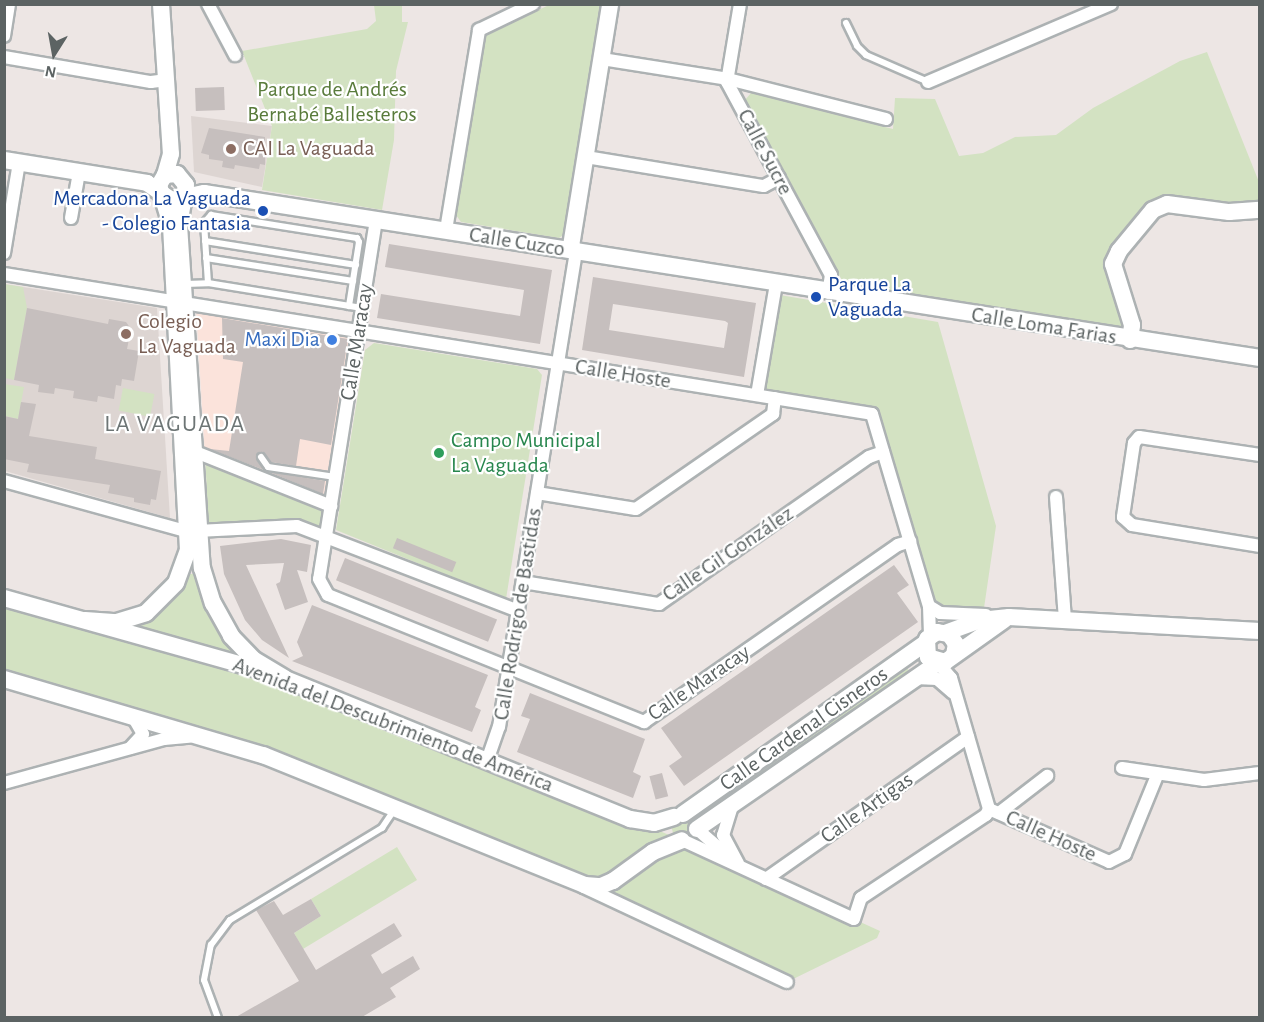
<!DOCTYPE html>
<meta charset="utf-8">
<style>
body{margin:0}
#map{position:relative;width:1264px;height:1022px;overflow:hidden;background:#ede6e4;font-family:"Alegreya Sans",sans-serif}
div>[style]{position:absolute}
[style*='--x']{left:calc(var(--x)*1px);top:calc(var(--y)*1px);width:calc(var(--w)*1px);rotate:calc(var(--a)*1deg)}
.commercial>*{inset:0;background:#fbe3db}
.education>*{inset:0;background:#ddd5d2}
.green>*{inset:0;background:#d3e2c2;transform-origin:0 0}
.building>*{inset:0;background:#c6bfbe;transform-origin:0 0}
.roads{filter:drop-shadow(2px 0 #adb2b3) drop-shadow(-2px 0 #adb2b3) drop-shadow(0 2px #adb2b3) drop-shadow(0 -2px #adb2b3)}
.lane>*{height:6px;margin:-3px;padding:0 3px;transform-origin:3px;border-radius:3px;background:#fff}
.street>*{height:12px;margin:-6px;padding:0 6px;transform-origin:6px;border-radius:6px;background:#fff}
.secondary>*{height:16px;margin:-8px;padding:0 8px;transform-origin:8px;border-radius:8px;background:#fff}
.dots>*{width:16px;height:16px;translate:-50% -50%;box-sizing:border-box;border:3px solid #fff;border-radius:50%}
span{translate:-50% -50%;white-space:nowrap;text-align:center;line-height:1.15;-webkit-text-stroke:4.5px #fff;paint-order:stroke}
.park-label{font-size:22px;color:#597b3b}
.education-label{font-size:22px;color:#785e54}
.left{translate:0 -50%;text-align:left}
.street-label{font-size:22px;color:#5c6363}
.transit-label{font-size:22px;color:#164399}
.right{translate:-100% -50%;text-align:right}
.shop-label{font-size:22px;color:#366cbe}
.leisure-label{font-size:22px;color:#27864d}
.neighbourhood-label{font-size:24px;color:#6d7575;letter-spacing:1.5px}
.frame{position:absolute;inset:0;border:6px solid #5c6363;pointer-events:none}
.north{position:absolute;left:24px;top:24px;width:60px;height:60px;-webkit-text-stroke:4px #fff;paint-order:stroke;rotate:191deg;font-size:16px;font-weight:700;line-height:24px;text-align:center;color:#5c6363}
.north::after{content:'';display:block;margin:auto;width:21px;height:27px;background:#5c6363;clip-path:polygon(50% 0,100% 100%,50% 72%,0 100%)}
</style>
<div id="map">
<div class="commercial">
<i style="clip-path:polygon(196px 305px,352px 330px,324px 503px,205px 456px)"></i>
</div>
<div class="education">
<i style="clip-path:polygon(191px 116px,272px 126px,262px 187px,194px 172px)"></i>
<i style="clip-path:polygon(4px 284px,157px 308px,170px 518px,5px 471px)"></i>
</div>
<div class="green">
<i style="clip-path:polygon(374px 5px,402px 5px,402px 22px,408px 22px,396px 71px,394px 140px,382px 210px,262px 190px,272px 126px,242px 51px,367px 29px,376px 21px)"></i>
<i style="clip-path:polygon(549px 5px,604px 5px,568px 232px,559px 238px,461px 222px,456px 215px,486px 35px)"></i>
<i style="clip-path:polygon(1207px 52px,1259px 182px,1259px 206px,1173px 200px,1115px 248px,1126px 322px,1124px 330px,844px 284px,745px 100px,751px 93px,893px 129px,895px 98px,935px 99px,959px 156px,983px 153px,1015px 137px,1056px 135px,1093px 108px,1180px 61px)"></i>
<i style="clip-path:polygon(4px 284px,23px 287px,27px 308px,14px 380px,5px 378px)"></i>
<i style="clip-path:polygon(774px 294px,938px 322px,996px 526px,984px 608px,936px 605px,878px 408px,758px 388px)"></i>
<i style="clip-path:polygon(374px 343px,537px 369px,542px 375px,506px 599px,336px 530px,365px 350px)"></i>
<i style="clip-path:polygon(4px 384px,24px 387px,18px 419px,5px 416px)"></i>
<i style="left:123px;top:388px;width:32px;height:23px;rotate:11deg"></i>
<i style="clip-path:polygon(205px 456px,324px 503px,319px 534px,297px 526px,209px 530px)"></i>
<i style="clip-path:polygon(186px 574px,196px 574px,206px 585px,261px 665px,674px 837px,671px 825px,689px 815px,696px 822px,691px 838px,746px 870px,880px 931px,877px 938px,787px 982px,610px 900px,263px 755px,5px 679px,4px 598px,126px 620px)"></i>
<i style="clip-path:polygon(904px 663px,911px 674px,717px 809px,712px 804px,710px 799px)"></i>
<i style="clip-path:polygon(397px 847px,417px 880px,303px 949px,294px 933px,321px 916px,311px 899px)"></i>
</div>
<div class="building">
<i style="left:224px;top:87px;width:23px;height:29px;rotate:88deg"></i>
<i style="clip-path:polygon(209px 128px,265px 137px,265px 165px,260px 164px,259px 169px,235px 165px,234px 169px,222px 167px,223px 161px,209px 159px,209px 155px,201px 153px)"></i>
<i style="clip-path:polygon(389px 244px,552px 270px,540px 344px,377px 318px,381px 294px,520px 316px,524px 290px,385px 267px)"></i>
<i style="clip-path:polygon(evenodd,593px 277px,756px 303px,744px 377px,582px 350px,593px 277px,613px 304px,725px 321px,728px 323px,724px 348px,609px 330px,613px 304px)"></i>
<i style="clip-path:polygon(27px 308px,108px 324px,109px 319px,126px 322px,131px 329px,127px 349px,139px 351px,134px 381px,122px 379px,121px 386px,116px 385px,114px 399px,98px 396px,97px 402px,73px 398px,74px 391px,55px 388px,54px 394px,38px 392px,39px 385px,14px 380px)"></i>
<i style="clip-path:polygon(222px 318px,348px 339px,331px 445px,300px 439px,296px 466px,271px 462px,264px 453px,259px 452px,256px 458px,264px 470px,210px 449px,229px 451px,243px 362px,223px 359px)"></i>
<i style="clip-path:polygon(21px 402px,36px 404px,29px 436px,97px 447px,95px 459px,161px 471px,156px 500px,151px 499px,150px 505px,134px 502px,134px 498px,108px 493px,110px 485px,27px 472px,29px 464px,4px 459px,4px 416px,18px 419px)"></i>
<i style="clip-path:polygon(269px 472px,325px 481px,323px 494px)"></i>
<i style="left:397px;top:538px;width:64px;height:11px;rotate:22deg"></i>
<i style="clip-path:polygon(281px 539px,311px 545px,307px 572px,297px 570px,308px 602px,285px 610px,276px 584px,280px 582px,284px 563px,246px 565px,289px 658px,262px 640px,245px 620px,224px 574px,220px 546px)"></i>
<i style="left:345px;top:558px;width:164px;height:24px;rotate:22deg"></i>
<i style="clip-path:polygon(894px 565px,909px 585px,897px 593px,918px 622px,684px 786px,669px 766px,682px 757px,661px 728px)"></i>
<i style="clip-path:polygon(312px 605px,488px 675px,475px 707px,481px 710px,472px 732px,292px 661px,303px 656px,297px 642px)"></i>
<i style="clip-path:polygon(530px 693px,645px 739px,633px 772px,641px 776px,633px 798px,517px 752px,530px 719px,521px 716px)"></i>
<i style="left:662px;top:773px;width:24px;height:13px;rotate:75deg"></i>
<i style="clip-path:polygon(311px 899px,321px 916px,294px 933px,316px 970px,394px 923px,402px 936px,371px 955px,382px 974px,413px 956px,420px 969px,390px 988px,396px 997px,362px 1017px,236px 1017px,299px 981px,256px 910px,274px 901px,283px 915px)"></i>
</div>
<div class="roads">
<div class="lane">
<i style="--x:846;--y:23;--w:25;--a:64"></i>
<i style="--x:857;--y:46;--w:13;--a:45"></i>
<i style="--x:866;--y:55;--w:68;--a:23.5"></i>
<i style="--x:205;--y:241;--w:153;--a:9"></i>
<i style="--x:206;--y:258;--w:149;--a:8.9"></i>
<i style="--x:208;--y:283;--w:60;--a:-93.8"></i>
<i style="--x:204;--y:223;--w:11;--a:-49"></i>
<i style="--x:211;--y:215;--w:148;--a:9"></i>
<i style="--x:357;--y:238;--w:4;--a:63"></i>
<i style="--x:359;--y:242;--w:65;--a:98.9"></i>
<i style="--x:185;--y:284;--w:23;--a:-2"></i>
<i style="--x:208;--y:283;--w:156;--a:9.2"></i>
<i style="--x:261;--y:457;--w:12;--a:55"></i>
<i style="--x:268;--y:467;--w:68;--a:8.5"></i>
<i style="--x:218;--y:1018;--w:40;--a:-110.2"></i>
<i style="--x:204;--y:980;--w:36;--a:-79"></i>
<i style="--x:211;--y:945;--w:31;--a:-53"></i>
<i style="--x:230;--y:920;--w:178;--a:-31.2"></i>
<i style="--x:382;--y:828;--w:23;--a:-56"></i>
</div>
<div class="street">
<i style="--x:208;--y:4;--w:58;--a:62.1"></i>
<i style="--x:740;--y:4;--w:79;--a:99.5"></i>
<i style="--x:727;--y:82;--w:219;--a:61.7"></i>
<i style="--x:831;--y:275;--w:18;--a:99"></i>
<i style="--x:4;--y:36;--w:32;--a:-81"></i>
<i style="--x:4;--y:57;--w:149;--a:9.7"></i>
<i style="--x:151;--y:82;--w:16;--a:-7"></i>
<i style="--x:602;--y:59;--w:128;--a:9"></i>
<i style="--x:728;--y:79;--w:163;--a:14.2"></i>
<i style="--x:928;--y:82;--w:199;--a:-23.1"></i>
<i style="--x:586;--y:157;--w:180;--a:9.3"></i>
<i style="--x:764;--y:186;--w:17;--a:-28"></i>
<i style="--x:71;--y:218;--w:47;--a:-80.1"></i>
<i style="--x:376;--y:220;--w:363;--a:99"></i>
<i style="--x:319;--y:579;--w:18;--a:61"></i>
<i style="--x:328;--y:595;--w:341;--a:21.9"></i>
<i style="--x:644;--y:722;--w:310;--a:-34.9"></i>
<i style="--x:898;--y:545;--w:13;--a:-18"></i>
<i style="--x:446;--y:230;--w:203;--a:-80.6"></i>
<i style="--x:479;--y:30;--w:60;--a:-25.7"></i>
<i style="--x:4;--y:253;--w:92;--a:-80.6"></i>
<i style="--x:4;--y:274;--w:879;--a:9.16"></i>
<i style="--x:872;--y:414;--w:200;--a:73.5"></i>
<i style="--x:929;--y:606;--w:30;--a:88"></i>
<i style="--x:757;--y:395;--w:113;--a:-80.3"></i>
<i style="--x:193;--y:451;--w:149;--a:21.7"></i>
<i style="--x:1260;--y:455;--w:122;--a:-171.5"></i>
<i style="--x:1139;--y:437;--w:8;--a:130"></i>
<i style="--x:1134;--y:443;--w:75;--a:98.5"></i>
<i style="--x:1123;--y:517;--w:12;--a:42"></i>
<i style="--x:1132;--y:525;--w:130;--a:9.3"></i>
<i style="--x:4;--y:481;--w:192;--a:15.4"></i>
<i style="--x:537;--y:493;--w:100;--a:9.2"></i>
<i style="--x:636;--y:509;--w:167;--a:-34.7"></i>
<i style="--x:773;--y:414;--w:16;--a:-83"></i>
<i style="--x:1056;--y:497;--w:123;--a:85.8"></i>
<i style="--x:197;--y:531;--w:100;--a:-2.9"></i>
<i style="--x:297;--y:526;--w:237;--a:21"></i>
<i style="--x:523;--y:582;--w:138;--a:9.2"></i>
<i style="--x:659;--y:604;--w:256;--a:-35"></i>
<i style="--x:869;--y:457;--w:15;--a:-20"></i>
<i style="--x:929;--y:606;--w:13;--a:32"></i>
<i style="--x:940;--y:613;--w:46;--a:2.5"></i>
<i style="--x:938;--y:663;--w:20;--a:49"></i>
<i style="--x:951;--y:678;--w:136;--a:73.8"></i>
<i style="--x:916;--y:678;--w:21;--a:3"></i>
<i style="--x:937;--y:679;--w:21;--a:41"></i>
<i style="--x:130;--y:748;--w:19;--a:-47"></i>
<i style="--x:143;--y:734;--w:20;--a:-120"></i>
<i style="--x:487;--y:761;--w:36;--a:-71"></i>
<i style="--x:499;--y:727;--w:481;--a:-80.8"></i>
<i style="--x:1122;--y:768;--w:83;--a:8.3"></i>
<i style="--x:1204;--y:780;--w:56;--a:-7.1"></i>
<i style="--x:4;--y:783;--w:166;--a:-15.4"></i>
<i style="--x:164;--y:739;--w:25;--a:-5"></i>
<i style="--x:732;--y:806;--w:30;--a:107"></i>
<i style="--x:723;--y:835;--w:32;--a:62"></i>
<i style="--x:989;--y:809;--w:131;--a:23.8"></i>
<i style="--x:1109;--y:862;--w:18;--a:-27"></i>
<i style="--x:1125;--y:854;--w:87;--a:-67.8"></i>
<i style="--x:999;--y:813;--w:61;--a:-37.6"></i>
<i style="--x:697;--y:829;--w:41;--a:41.1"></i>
<i style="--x:682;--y:840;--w:189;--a:24.7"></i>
<i style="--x:854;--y:919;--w:22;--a:-72"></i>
<i style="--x:861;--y:898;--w:150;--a:-33.6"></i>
<i style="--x:986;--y:815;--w:7;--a:-63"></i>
<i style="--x:766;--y:879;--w:247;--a:-35.1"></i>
<i style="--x:584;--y:887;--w:224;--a:25.1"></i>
</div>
<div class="secondary">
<i style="--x:161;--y:4;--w:150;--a:86.2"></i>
<i style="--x:171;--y:154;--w:22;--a:106"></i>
<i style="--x:4;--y:160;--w:145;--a:9.1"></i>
<i style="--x:147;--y:183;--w:29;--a:35"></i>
<i style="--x:171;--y:200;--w:34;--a:-12"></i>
<i style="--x:204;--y:193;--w:1069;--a:8.88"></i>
<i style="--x:576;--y:252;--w:8;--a:-130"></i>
<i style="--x:571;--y:246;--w:245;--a:-80.8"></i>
<i style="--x:1130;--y:340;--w:15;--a:-82"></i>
<i style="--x:1132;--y:325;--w:64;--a:-107.3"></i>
<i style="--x:1113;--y:264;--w:14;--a:-65"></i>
<i style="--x:1119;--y:251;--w:53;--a:-50.3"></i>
<i style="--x:1153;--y:210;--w:15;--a:-23"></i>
<i style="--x:1167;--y:204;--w:63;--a:7.4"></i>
<i style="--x:1229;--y:212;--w:31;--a:-4"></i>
<i style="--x:4;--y:598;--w:274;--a:15.7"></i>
<i style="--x:268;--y:672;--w:391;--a:22.1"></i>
<i style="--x:630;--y:819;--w:24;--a:9"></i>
<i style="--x:654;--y:823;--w:21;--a:-17"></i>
<i style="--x:85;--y:620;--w:32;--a:4"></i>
<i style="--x:117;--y:622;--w:30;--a:-17"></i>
<i style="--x:146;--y:613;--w:42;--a:-45"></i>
<i style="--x:176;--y:583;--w:35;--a:-70"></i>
<i style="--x:188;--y:550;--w:325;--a:-93"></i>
<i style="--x:171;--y:225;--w:42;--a:-106.7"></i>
<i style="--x:159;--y:185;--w:12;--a:-59"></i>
<i style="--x:165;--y:175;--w:12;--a:-5"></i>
<i style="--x:177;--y:174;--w:14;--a:51"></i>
<i style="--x:186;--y:185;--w:41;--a:99.9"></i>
<i style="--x:179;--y:225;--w:344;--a:86.2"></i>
<i style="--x:202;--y:568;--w:37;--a:73"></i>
<i style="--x:213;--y:603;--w:38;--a:61"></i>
<i style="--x:231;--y:636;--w:32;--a:46"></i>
<i style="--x:253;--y:659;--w:37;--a:31"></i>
<i style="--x:945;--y:633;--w:37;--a:-20"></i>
<i style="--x:980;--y:620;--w:29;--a:-6"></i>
<i style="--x:1009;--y:617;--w:251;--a:3.2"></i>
<i style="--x:954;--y:655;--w:11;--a:-80"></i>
<i style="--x:956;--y:644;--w:12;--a:-125"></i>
<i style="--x:949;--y:634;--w:12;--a:-171"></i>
<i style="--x:937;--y:632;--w:12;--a:145"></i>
<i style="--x:927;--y:639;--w:18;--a:87"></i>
<i style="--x:928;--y:657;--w:18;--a:16"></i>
<i style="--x:945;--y:662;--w:72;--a:-35.4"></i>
<i style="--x:4;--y:679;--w:270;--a:16.4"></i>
<i style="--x:263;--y:755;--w:347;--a:22"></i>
<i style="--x:585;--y:885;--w:16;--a:4"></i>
<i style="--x:601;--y:886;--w:13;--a:-23"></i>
<i style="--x:613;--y:881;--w:49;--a:-35.9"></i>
<i style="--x:653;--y:852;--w:31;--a:-22"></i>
<i style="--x:683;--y:814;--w:296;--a:-35.2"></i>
<i style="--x:697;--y:829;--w:293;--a:-34.6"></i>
</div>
</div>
<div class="dots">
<i style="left:231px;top:149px;background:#8d6e63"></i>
<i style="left:263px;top:211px;background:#1a4fb4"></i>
<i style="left:816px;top:297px;background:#1a4fb4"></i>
<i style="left:126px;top:334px;background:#8d6e63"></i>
<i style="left:332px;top:340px;background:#3f7fe0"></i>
<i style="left:439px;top:453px;background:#2e9e5b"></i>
</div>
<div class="park-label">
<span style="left:332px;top:102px">Parque de Andrés<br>Bernabé Ballesteros</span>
</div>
<div class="education-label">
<span class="left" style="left:243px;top:149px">CAI La Vaguada</span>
<span class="left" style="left:138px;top:334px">Colegio<br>La Vaguada</span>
</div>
<div class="street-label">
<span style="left:765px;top:152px;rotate:62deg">Calle Sucre</span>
<span style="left:517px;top:242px;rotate:9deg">Calle Cuzco</span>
<span style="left:1044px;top:326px;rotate:9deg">Calle Loma Farias</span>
<span style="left:357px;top:342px;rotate:-81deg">Calle Maracay</span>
<span style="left:623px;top:374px;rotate:9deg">Calle Hoste</span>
<span style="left:728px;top:554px;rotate:-34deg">Calle Gil González</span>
<span style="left:518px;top:614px;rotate:-81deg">Calle Rodrigo de Bastidas</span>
<span style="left:699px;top:683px;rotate:-34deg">Calle Maracay</span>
<span style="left:393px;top:725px;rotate:21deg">Avenida del Descubrimiento de América</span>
<span style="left:804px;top:729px;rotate:-35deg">Calle Cardenal Cisneros</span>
<span style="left:867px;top:808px;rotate:-35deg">Calle Artigas</span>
<span style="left:1051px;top:836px;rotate:24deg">Calle Hoste</span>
</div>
<div class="transit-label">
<span class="right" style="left:251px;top:211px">Mercadona La Vaguada<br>- Colegio Fantasia</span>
<span class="left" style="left:828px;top:297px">Parque La<br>Vaguada</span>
</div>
<div class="shop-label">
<span class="right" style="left:320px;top:340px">Maxi Dia</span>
</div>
<div class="leisure-label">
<span class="left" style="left:451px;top:453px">Campo Municipal<br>La Vaguada</span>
</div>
<div class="neighbourhood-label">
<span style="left:175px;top:425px">LA VAGUADA</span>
</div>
<div class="frame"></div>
<div class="north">N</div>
</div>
